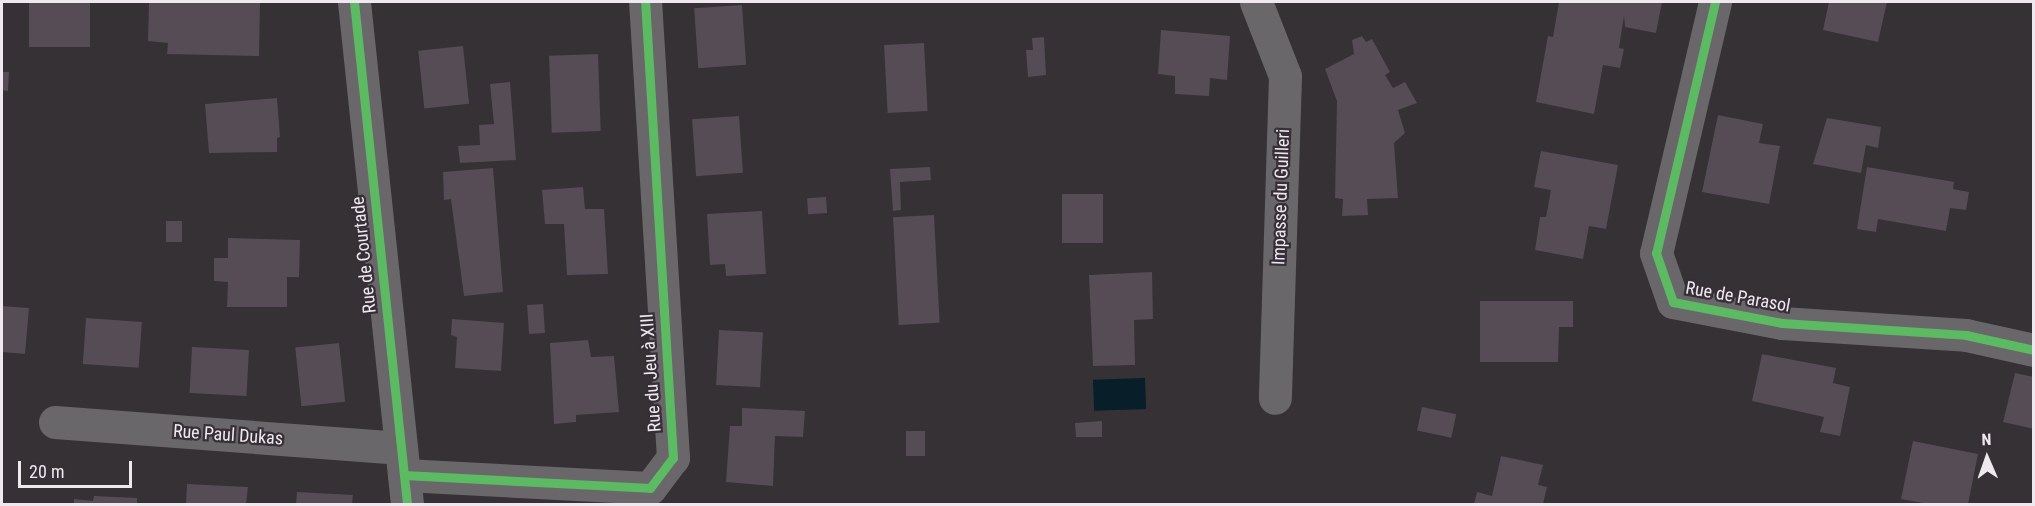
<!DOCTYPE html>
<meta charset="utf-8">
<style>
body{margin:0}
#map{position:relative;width:2035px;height:506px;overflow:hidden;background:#353135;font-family:"Roboto Condensed",sans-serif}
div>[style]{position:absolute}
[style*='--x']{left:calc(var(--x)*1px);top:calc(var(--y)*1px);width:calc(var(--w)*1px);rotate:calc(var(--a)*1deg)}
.water>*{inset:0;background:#081e28;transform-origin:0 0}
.building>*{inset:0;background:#554c55;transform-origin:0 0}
.minor>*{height:33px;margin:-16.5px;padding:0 16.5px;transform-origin:16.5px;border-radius:16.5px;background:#6a676a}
.cycleway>*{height:9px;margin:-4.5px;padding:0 4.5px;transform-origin:4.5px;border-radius:4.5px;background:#5cba63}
span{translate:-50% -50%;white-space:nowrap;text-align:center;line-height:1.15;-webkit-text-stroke:4.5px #372f37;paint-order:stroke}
.street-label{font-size:18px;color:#efe9ef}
.frame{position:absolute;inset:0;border:3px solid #efe9ef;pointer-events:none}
.north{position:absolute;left:1957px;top:428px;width:60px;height:60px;-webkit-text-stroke:4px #372f37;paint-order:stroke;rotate:358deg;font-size:16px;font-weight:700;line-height:24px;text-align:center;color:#efe9ef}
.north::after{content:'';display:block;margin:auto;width:21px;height:27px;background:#efe9ef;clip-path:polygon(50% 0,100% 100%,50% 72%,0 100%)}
.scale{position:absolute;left:18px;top:461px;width:114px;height:27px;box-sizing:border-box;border:3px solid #efe9ef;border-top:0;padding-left:8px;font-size:18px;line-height:21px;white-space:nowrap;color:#efe9ef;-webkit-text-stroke:4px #372f37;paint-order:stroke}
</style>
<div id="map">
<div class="water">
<i style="left:1145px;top:378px;width:31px;height:52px;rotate:88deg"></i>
</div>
<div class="building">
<i style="left:29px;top:2px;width:61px;height:45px"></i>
<i style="clip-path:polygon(149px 2px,260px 2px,259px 56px,167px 54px,168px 43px,148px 41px)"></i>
<i style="clip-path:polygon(1559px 2px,1662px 2px,1656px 33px,1625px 27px,1624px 16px,1619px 48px,1624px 49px,1620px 68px,1603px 65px,1594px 114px,1536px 102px,1548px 36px,1553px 37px)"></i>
<i style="clip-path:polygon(1829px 2px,1887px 2px,1878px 42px,1823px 30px)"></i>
<i style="left:742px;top:5px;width:60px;height:48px;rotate:86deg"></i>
<i style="clip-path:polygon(1161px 30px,1230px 36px,1227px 80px,1210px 78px,1209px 96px,1175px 94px,1175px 76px,1158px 74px)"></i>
<i style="clip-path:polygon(1362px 36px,1366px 42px,1372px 39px,1390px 72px,1385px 75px,1393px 88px,1405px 82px,1417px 103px,1398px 110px,1405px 133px,1394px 143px,1398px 198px,1367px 199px,1368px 215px,1342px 216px,1343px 199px,1335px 198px,1337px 101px,1325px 69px,1354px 54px,1352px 40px)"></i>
<i style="clip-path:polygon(1044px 37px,1046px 75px,1028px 77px,1026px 50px,1033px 50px,1032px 38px)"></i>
<i style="left:924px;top:43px;width:68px;height:40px;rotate:87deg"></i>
<i style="left:463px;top:46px;width:58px;height:45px;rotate:84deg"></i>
<i style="left:598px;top:54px;width:77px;height:49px;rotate:88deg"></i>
<i style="clip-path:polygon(2px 72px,9px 72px,8px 91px,2px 90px)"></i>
<i style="clip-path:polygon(510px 82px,516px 160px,460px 163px,458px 146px,480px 145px,479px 125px,494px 124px,490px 84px)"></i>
<i style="clip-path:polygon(277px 98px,280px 137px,277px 138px,277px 152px,209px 153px,205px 104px)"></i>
<i style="clip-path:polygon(1718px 115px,1763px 124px,1759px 143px,1780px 146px,1769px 204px,1702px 192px)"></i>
<i style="left:739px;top:116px;width:57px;height:47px;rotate:86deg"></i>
<i style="clip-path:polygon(1827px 118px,1881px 127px,1878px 148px,1866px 145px,1861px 173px,1813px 164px)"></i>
<i style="clip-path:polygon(1541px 151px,1618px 165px,1606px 229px,1589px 226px,1583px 259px,1535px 250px,1540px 217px,1546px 217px,1551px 190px,1534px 187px)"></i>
<i style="clip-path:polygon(930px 167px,931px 180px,900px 182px,901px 210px,893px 211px,890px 169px)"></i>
<i style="clip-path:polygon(1867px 167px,1954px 182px,1953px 189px,1969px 192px,1966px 210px,1950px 208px,1946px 231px,1878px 219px,1876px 232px,1857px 229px)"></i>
<i style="clip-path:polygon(493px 168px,503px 292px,464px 296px,451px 199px,444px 200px,443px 172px)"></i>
<i style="clip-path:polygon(583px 187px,585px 209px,604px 209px,608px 274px,567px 275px,564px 224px,545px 224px,542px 190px)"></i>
<i style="left:1062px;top:194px;width:41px;height:49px"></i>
<i style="left:826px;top:197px;width:16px;height:19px;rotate:86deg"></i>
<i style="clip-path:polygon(762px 211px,766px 274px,726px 276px,725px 264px,710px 265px,707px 214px)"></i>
<i style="left:934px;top:215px;width:108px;height:41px;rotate:87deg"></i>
<i style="left:166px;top:221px;width:16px;height:21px"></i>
<i style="clip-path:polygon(228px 238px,300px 240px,299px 277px,287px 277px,287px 307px,227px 307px,228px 282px,214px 281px,214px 258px,228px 258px)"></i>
<i style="clip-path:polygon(1152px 272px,1153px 319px,1134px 320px,1135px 365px,1093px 366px,1089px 275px)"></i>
<i style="clip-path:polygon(1480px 301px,1573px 301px,1573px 327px,1559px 327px,1558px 362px,1480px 362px)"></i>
<i style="left:543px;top:304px;width:29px;height:16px;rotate:86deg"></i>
<i style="clip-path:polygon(2px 306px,29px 308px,25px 354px,2px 352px)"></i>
<i style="left:86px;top:318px;width:56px;height:46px;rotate:4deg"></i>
<i style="clip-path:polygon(452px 319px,504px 323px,501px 371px,455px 368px,457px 337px,451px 335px)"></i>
<i style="left:719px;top:330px;width:44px;height:55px;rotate:3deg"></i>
<i style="clip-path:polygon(588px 340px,591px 357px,614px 356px,619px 412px,576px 415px,576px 422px,554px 424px,550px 343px)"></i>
<i style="left:339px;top:343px;width:59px;height:44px;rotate:84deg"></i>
<i style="left:192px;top:347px;width:57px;height:46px;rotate:3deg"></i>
<i style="clip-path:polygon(1762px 354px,1836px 368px,1833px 383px,1850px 387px,1840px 436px,1820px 432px,1824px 417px,1752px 401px)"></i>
<i style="clip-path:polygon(2015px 373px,2034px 377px,2034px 429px,2003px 422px)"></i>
<i style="left:1422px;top:407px;width:35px;height:24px;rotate:12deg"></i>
<i style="clip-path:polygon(742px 408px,805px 411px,803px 437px,775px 436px,773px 486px,726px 482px,730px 426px,742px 426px)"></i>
<i style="clip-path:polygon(1102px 421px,1102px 437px,1076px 437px,1075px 423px)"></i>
<i style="left:906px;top:431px;width:19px;height:25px"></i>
<i style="clip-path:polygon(1913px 441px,1978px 454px,1968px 504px,1928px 504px,1901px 499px)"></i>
<i style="clip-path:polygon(1501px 456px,1543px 465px,1538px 485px,1547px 487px,1543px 504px,1474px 504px,1477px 492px,1492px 496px)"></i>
<i style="clip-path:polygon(187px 484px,248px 487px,246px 504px,186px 504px)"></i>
<i style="clip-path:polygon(297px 492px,353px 495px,352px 504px,296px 504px)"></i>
<i style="clip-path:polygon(94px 496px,137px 498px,137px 504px,74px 504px,74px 499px,93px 501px)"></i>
</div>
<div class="minor">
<i style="--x:354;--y:2;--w:505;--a:83.97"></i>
<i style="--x:1256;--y:2;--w:79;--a:68.6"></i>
<i style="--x:1285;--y:76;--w:322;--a:91.8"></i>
<i style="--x:1715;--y:2;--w:258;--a:103.2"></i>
<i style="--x:1656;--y:253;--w:52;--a:70.9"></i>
<i style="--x:1673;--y:302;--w:111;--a:10.9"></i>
<i style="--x:1782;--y:323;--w:184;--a:3.7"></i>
<i style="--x:1966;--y:335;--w:70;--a:12.4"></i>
<i style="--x:55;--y:422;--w:347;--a:4.3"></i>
<i style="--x:404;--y:475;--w:246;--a:3"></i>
<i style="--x:650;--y:488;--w:38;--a:-53"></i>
<i style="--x:673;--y:458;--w:457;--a:-93.5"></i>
</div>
<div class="cycleway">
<i style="--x:354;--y:2;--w:505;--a:83.97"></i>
<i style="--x:1715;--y:2;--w:258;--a:103.2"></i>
<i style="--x:1656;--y:253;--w:52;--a:70.9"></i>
<i style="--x:1673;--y:302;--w:111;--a:10.9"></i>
<i style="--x:1782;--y:323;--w:184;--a:3.7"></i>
<i style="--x:1966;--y:335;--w:70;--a:12.4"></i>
<i style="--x:404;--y:475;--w:246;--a:3"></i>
<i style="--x:650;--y:488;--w:38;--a:-53"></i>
<i style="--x:673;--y:458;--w:457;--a:-93.5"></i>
</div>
<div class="street-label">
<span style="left:1281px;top:197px;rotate:-88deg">Impasse du Guilleri</span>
<span style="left:364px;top:255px;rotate:-96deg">Rue de Courtade</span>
<span style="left:1738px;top:297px;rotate:10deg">Rue de Parasol</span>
<span style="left:651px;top:373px;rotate:-94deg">Rue du Jeu à XIII</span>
<span style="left:228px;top:435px;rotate:4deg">Rue Paul Dukas</span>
</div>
<div class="frame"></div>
<div class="north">N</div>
<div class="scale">20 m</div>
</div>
